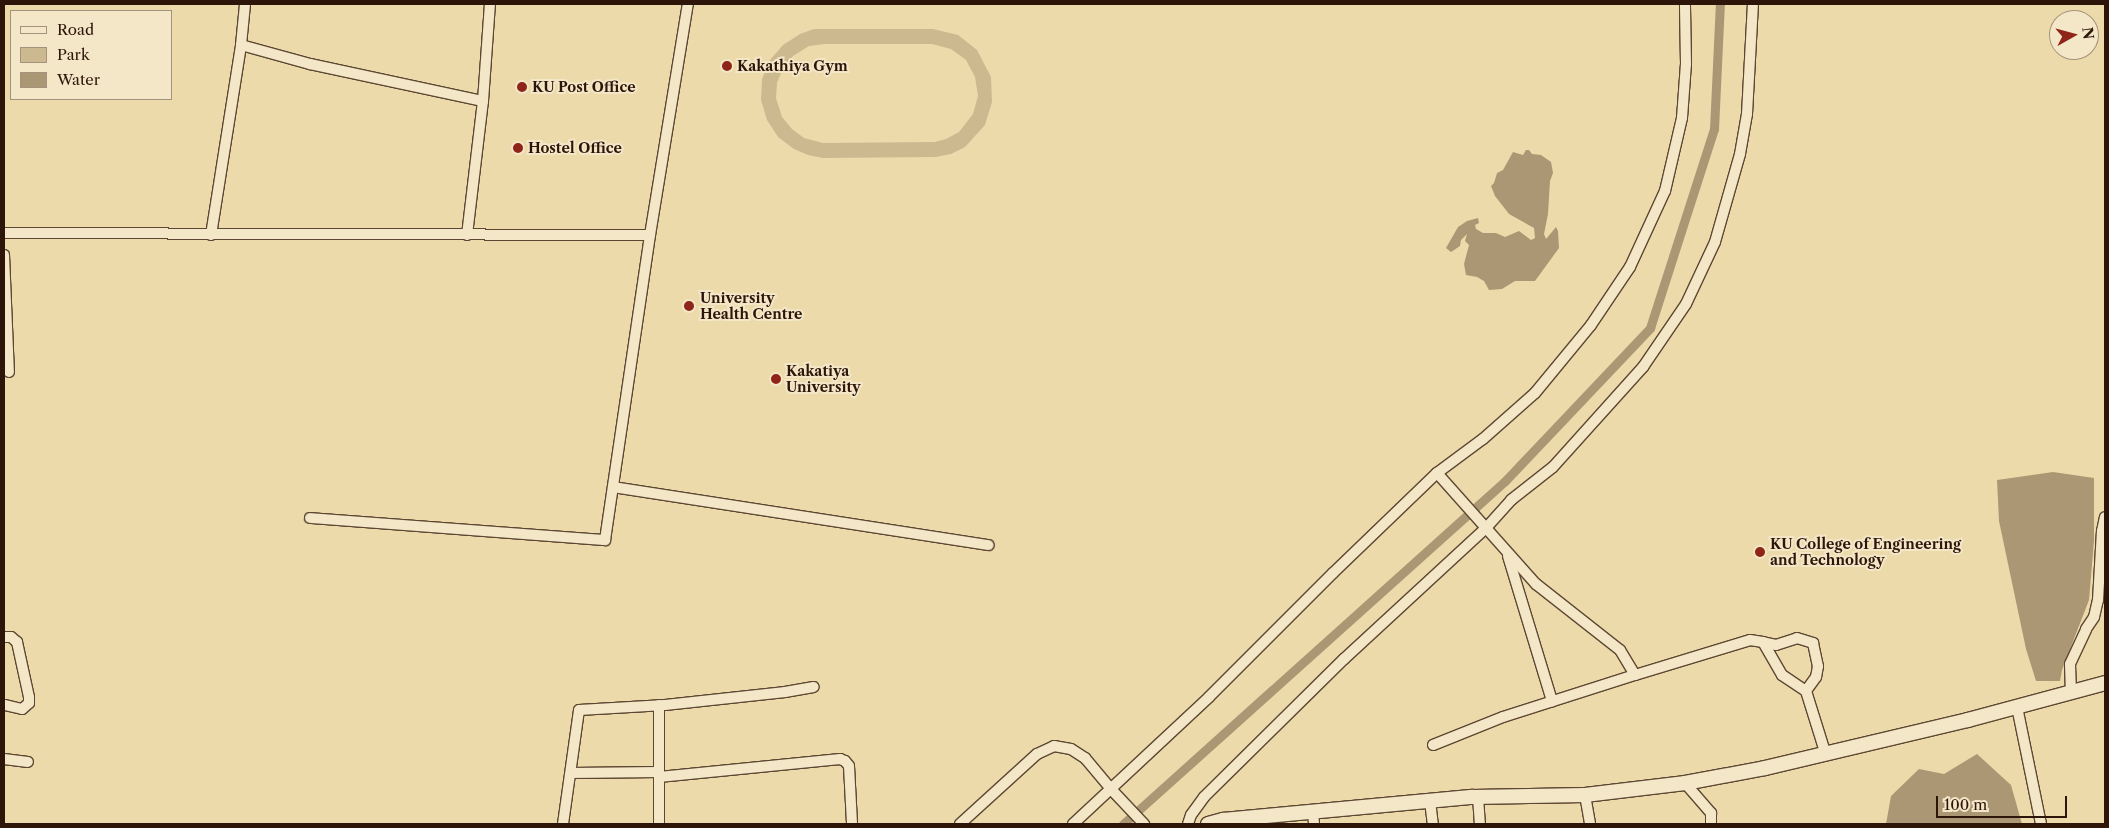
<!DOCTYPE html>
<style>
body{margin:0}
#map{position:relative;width:2109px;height:828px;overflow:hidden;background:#eddaab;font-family:"Libre Caslon Text",serif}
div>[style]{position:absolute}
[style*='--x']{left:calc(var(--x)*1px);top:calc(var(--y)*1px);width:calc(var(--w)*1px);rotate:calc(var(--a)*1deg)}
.green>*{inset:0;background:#ccb98f}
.water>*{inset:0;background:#ac9774}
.canal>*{height:9px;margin:-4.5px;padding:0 4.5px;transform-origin:4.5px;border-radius:4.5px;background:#ac9774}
.roads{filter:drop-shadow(1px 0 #5d4732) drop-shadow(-1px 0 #5d4732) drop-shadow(0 1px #5d4732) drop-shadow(0 -1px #5d4732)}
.street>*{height:10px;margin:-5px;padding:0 5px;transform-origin:5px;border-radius:5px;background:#f3e7c8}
.secondary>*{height:14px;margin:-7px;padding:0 7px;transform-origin:7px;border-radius:7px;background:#f3e7c8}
.dots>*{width:14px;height:14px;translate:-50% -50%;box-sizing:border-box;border:2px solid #f3e7c8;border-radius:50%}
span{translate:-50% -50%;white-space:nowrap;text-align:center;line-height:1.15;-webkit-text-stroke:4px #f3e7c8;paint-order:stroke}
.poi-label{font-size:14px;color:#2d1609;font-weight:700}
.left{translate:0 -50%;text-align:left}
.frame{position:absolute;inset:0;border:5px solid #2d1609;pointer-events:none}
.legend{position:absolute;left:10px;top:10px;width:162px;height:90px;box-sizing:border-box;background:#f3e7c8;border:1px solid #a4937c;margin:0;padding:6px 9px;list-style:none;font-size:15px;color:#2d1609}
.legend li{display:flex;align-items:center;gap:10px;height:25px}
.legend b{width:25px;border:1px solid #a4937c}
.north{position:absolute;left:2049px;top:10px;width:50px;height:50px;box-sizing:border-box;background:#f3e7c8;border:1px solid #a4937c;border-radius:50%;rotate:83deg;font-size:14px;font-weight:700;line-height:20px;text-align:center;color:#2d1609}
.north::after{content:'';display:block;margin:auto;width:18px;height:22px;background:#8f2418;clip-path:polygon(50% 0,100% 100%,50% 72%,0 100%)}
.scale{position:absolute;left:1936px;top:796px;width:131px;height:22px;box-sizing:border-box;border:2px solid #2d1609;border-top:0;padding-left:6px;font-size:15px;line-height:18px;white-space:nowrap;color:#2d1609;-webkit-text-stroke:4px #f3e7c8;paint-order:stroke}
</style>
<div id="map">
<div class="green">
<i style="clip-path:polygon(evenodd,814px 29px,933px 29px,958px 35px,977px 50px,991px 77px,992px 102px,985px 125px,965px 147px,951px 154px,936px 157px,823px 158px,808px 155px,794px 149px,778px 137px,767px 120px,761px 100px,762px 79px,770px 60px,783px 45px,800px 34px,814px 29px,825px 44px,932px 44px,951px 49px,966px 60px,975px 77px,978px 96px,973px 114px,959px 132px,946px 139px,935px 142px,823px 143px,804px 138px,792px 129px,782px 117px,776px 98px,777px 83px,783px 68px,793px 56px,809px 46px,825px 44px)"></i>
</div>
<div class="water">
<i style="clip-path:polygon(1526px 150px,1529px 150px,1532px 154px,1541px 155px,1551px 162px,1553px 173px,1550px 181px,1548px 214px,1544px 234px,1546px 239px,1556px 227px,1558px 231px,1559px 248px,1535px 281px,1515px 281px,1502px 289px,1489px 290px,1484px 281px,1477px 277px,1466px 275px,1464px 264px,1469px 245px,1465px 241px,1467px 234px,1461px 240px,1460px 246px,1451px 252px,1446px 248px,1458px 227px,1467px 221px,1478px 218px,1479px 223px,1475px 225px,1476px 229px,1483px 233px,1496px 233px,1505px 237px,1519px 231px,1531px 240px,1535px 238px,1534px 228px,1509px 214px,1495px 196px,1491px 186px,1494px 183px,1497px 173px,1503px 170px,1513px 152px,1523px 155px)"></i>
<i style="clip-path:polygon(2053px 472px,2094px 478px,2094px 541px,2089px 600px,2062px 670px,2060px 681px,2036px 681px,2026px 649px,1999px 521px,1997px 480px)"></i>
<i style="clip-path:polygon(1977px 754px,2011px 785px,2022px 824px,1886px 824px,1891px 796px,1919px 769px,1944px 774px)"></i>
</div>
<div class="canal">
<i style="--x:1123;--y:824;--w:513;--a:-41.92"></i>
<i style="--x:1505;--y:481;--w:211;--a:-46.5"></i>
<i style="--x:1650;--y:328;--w:209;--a:-72.2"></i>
<i style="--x:1714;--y:129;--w:125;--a:-87.3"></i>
</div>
<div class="roads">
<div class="street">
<i style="--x:241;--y:45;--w:72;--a:15.4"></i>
<i style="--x:310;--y:64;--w:177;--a:12.1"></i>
<i style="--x:4;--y:233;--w:646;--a:0.18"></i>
<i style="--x:211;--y:235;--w:192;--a:-81"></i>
<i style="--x:241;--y:45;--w:41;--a:-84.4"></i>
<i style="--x:467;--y:235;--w:135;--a:-83.2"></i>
<i style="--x:483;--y:101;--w:97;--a:-85.9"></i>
<i style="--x:4;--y:255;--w:117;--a:87.6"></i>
<i style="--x:1437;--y:473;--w:149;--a:48.3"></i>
<i style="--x:1536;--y:584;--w:107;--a:38.2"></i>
<i style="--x:1620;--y:650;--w:29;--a:59"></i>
<i style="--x:1635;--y:675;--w:120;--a:-16.9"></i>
<i style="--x:1750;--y:640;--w:13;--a:9"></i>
<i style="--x:1763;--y:642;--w:38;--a:60"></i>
<i style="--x:1782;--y:675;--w:29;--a:34"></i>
<i style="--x:1806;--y:691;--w:64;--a:72.7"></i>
<i style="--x:613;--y:487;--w:380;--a:8.8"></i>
<i style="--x:310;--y:518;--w:296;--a:4.3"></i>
<i style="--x:605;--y:540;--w:308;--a:-81.6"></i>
<i style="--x:650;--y:235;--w:234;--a:-80.7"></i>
<i style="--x:1508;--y:556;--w:152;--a:73.1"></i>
<i style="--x:4;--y:637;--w:7;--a:0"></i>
<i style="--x:11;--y:637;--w:8;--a:40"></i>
<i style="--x:17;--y:642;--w:56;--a:77.7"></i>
<i style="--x:29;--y:697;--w:6;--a:90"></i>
<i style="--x:29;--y:703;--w:9;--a:139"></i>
<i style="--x:22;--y:709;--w:18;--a:-167"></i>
<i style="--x:1763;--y:642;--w:13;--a:13"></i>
<i style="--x:1776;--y:645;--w:22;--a:-18"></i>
<i style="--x:1797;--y:638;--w:17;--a:17"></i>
<i style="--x:1813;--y:643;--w:24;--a:78"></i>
<i style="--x:1818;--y:666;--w:11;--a:100"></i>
<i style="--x:1816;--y:677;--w:17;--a:126"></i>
<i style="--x:2071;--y:693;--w:29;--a:-92"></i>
<i style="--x:2070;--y:664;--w:38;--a:-65"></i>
<i style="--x:2086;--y:629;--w:14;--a:-56"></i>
<i style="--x:2094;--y:617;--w:17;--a:-77"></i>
<i style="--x:2098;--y:600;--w:69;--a:-86.7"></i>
<i style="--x:2102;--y:531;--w:14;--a:-78"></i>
<i style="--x:2017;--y:707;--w:119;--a:78.4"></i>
<i style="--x:1433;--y:745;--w:75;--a:-21.8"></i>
<i style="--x:1503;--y:717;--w:139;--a:-17.7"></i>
<i style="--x:4;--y:759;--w:24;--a:7"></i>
<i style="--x:571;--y:773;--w:88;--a:-0.7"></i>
<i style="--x:659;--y:777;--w:182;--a:-5.7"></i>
<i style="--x:840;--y:759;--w:5;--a:22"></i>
<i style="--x:845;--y:761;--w:6;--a:51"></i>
<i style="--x:849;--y:766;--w:58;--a:87"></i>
<i style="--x:1685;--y:783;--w:40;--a:49"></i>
<i style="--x:1711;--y:813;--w:11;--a:90"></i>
<i style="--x:1585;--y:795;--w:29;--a:80"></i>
<i style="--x:1478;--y:797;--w:27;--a:86"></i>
<i style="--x:1430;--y:801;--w:23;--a:83"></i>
<i style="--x:1313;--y:812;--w:12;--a:85"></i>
<i style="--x:563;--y:824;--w:115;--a:-82"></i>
<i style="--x:579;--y:710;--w:86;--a:-3.3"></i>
<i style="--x:665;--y:705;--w:121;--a:-6.2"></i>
<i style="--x:785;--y:692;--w:29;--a:-10"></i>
<i style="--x:659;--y:824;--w:119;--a:-90"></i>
<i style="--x:960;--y:824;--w:104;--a:-42.3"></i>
<i style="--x:1037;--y:754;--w:19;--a:-25"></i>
<i style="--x:1054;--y:746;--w:17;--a:10"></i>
<i style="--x:1071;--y:749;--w:17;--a:33"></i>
<i style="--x:1085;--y:758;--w:39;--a:50"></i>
<i style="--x:1110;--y:788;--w:50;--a:46.6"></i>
<i style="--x:1073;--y:824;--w:186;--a:-43"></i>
<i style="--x:1209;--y:697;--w:175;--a:-45"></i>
<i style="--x:1333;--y:573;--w:144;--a:-43.9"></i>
<i style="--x:1437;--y:473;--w:57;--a:-36.5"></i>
<i style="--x:1483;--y:439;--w:69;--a:-41.5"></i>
<i style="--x:1535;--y:393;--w:88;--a:-50.5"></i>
<i style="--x:1591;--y:325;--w:70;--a:-56.1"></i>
<i style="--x:1630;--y:267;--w:84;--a:-65.3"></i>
<i style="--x:1665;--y:191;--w:75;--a:-76.9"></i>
<i style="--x:1682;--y:118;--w:54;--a:-85.8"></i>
<i style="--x:1686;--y:64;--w:60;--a:-91"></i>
<i style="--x:1188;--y:824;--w:9;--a:-72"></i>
<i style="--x:1191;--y:815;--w:22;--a:-54"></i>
<i style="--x:1204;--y:797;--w:197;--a:-44.6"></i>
<i style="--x:1344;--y:659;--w:193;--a:-42.7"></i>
<i style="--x:1486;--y:528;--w:38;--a:-48"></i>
<i style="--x:1511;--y:500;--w:53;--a:-38.2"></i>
<i style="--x:1553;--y:467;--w:135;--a:-48"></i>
<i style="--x:1643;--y:367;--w:76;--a:-55.7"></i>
<i style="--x:1686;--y:304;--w:68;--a:-64.9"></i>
<i style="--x:1715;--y:242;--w:91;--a:-74.1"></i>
<i style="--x:1740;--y:154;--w:41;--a:-80.1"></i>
<i style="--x:1747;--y:114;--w:110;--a:-86.9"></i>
</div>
<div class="secondary">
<i style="--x:1208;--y:824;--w:16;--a:-15"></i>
<i style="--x:1223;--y:820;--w:251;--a:-5.3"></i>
<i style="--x:1473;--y:797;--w:112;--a:-1"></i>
<i style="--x:1585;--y:795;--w:101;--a:-6.8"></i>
<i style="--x:1685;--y:783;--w:81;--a:-10.6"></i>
<i style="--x:1765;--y:768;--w:209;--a:-13.3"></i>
<i style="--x:1968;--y:720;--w:142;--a:-15.1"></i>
</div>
</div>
<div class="dots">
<i style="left:727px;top:66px;background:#8f2418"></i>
<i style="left:522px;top:87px;background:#8f2418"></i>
<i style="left:518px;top:148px;background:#8f2418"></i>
<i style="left:689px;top:306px;background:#8f2418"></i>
<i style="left:776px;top:379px;background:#8f2418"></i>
<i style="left:1760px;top:552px;background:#8f2418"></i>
</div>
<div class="poi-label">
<span class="left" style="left:737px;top:66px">Kakathiya Gym</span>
<span class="left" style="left:532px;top:87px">KU Post Office</span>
<span class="left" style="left:528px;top:148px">Hostel Office</span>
<span class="left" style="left:700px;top:306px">University<br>Health Centre</span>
<span class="left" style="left:786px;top:379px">Kakatiya<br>University</span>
<span class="left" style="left:1770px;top:552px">KU College of Engineering<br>and Technology</span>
</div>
<div class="frame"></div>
<ul class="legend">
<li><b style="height:6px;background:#f3e7c8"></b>Road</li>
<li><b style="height:14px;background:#ccb98f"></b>Park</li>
<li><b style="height:14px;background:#ac9774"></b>Water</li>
</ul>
<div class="north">N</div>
<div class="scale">100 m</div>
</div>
